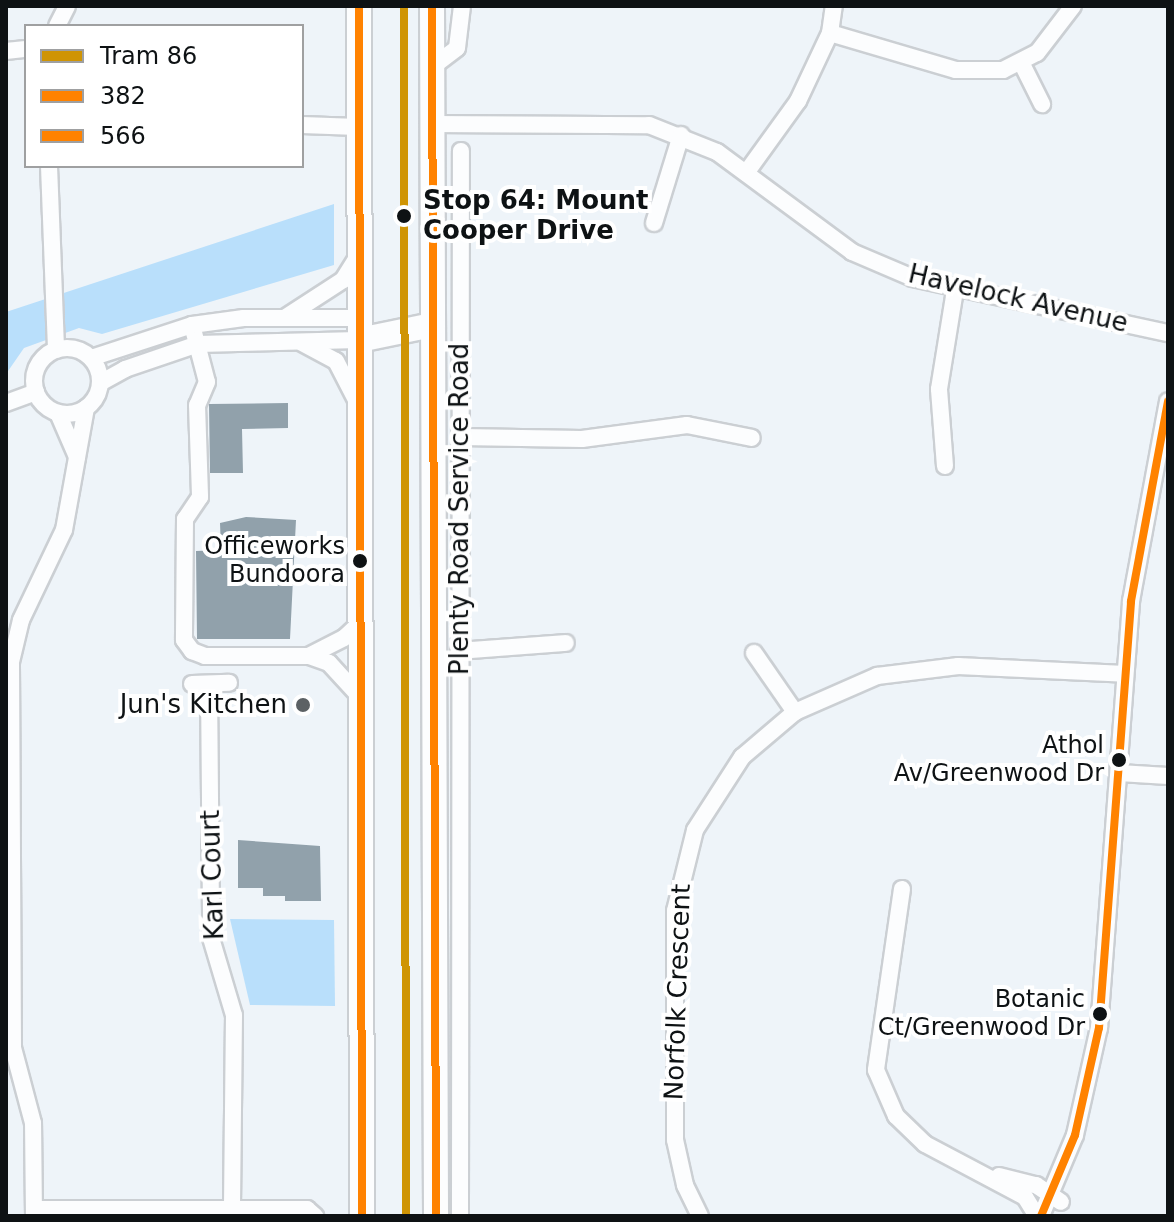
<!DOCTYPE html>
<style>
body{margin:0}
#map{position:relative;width:1174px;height:1222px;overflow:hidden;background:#eef4f9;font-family:"DejaVu Sans",sans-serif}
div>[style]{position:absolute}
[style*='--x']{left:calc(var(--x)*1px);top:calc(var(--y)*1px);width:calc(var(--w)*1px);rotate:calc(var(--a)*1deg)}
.green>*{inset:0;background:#b9dffb}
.building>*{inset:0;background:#91a1ab}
.roads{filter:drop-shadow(2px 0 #cbcfd3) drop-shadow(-2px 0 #cbcfd3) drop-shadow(0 2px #cbcfd3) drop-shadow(0 -2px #cbcfd3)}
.minor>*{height:16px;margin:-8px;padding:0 8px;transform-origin:8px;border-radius:8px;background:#fcfdfe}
.minor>.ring{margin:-8px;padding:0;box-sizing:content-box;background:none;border:16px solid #fcfdfe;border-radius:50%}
.highway>*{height:24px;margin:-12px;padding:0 12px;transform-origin:12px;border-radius:12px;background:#fcfdfe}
.bus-1>*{height:8px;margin:-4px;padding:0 4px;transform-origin:4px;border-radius:4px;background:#ff8200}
.bus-2>*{height:8px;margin:-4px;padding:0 4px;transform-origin:4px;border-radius:4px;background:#ff8200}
.tram-1>*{height:8px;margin:-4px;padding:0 4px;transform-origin:4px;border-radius:4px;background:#cf9404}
.dots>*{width:22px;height:22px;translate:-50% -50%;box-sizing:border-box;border:4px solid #fff;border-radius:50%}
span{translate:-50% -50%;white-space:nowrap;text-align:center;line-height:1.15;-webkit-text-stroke:8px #fff;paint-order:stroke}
.bus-label{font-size:24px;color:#0e1214}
.right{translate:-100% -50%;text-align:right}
.stop-label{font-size:26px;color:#0e1214;font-weight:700}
.left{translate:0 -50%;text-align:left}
.street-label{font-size:26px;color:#0e1214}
.poi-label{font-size:26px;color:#0e1214}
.frame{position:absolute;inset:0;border:8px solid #0e1214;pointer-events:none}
.legend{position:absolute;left:24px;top:24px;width:280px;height:144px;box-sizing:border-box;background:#fff;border:2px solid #9fa0a1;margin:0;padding:10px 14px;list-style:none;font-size:24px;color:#0e1214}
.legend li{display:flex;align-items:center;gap:16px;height:40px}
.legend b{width:40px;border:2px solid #9fa0a1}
</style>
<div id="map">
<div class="green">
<i style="clip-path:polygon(334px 204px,334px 265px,102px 334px,79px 328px,24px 348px,6px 374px,6px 312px)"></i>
<i style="clip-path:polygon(230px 919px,334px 920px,335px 1006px,250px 1005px)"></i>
</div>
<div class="building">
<i style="clip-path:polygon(288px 403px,288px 428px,242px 429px,243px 473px,210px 473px,209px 404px)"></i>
<i style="clip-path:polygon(246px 517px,296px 520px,290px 639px,197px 639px,196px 551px,221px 550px,220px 523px)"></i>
<i style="clip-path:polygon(238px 840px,320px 846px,321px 901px,285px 901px,285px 896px,263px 896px,263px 888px,238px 888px)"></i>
</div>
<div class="roads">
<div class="minor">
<i style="--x:57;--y:26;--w:22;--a:-63"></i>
<i style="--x:830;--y:33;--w:131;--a:16.4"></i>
<i style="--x:956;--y:70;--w:47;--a:0"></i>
<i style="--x:1003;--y:70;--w:38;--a:-27"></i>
<i style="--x:1037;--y:53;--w:59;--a:-52.5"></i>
<i style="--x:6;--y:51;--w:20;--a:-6"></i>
<i style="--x:1022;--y:64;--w:45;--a:63.4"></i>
<i style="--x:432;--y:67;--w:31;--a:-37"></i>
<i style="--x:457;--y:48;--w:42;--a:-83.2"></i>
<i style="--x:431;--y:124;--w:218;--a:0.3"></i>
<i style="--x:649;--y:125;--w:73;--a:21.7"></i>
<i style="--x:717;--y:152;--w:168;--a:36.5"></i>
<i style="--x:852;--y:252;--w:66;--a:23.1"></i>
<i style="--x:913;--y:278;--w:261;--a:12.2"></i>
<i style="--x:302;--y:125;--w:56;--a:2"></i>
<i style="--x:49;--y:166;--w:184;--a:87.8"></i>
<i style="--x:746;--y:173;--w:89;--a:-54.2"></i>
<i style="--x:798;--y:101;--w:75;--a:-64.8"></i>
<i style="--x:830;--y:33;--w:27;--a:-82"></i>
<i style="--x:654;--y:223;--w:92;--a:-72.9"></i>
<i style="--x:286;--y:317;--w:68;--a:-33"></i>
<i style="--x:343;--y:280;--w:28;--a:-58"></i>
<i style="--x:192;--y:325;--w:59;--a:75.3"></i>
<i style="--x:207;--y:382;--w:25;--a:113"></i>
<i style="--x:197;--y:405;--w:92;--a:88.1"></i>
<i style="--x:200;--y:497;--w:27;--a:124"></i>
<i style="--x:185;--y:519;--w:121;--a:90.5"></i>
<i style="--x:184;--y:640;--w:14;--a:54"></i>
<i style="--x:192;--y:651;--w:14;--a:21"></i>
<i style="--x:205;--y:656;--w:104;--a:0"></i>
<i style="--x:302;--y:343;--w:38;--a:28"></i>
<i style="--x:336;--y:361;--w:42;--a:62.8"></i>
<i class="ring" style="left:34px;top:348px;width:50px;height:50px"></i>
<i style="--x:91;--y:358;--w:106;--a:-18.1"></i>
<i style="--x:192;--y:325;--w:52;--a:-7.7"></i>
<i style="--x:244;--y:318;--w:115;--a:0"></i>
<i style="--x:100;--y:383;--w:29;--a:-29"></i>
<i style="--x:125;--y:369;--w:77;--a:-18.9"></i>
<i style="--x:198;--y:344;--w:161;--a:-1.4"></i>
<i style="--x:6;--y:403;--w:32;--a:-20"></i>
<i style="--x:58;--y:413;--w:48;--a:66.6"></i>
<i style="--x:461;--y:437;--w:121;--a:0.9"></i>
<i style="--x:582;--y:439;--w:106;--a:-7.6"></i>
<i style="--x:687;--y:425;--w:66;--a:11.3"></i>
<i style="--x:945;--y:466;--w:77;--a:-94.5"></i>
<i style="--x:939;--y:389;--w:100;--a:-80.8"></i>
<i style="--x:360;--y:623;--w:22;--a:137"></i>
<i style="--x:344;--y:638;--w:39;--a:153"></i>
<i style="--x:309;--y:656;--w:21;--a:19"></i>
<i style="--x:329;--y:663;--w:46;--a:47.6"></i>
<i style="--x:459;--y:651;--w:107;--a:-4.3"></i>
<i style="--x:754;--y:653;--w:72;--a:55.2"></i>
<i style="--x:192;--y:684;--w:37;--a:-2"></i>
<i style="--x:209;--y:684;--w:254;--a:89.5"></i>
<i style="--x:211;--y:938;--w:80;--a:73.4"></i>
<i style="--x:234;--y:1015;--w:193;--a:90.6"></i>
<i style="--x:1119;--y:773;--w:49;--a:3.5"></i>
<i style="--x:902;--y:889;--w:183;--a:98.2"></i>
<i style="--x:876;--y:1070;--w:50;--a:66.5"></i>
<i style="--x:896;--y:1116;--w:40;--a:44"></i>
<i style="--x:925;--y:1144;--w:113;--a:27.9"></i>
<i style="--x:1025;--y:1197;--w:22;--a:58"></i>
<i style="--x:999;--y:1176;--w:38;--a:14"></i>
<i style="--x:1036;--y:1185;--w:30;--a:34"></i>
<i style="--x:35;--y:1209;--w:272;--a:0"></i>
<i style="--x:307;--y:1209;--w:11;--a:41"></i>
<i style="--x:34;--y:1216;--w:93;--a:-90.6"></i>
<i style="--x:33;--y:1123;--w:78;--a:-104.9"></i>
<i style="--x:13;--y:1048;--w:386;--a:-90.3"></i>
<i style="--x:11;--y:662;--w:43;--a:-76.6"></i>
<i style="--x:21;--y:620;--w:100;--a:-64.5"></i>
<i style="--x:64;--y:530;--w:124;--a:-79.8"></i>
<i style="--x:460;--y:1216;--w:1065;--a:-89.95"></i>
<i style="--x:700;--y:1216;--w:34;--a:-116"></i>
<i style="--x:685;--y:1185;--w:46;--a:-102.5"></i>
<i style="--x:675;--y:1140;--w:229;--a:-90"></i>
<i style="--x:675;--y:911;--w:83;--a:-76.1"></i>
<i style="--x:695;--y:830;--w:87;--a:-57.2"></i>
<i style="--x:742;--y:757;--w:70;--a:-40.3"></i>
<i style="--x:795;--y:712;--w:90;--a:-23.7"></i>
<i style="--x:877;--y:676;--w:82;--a:-7"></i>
<i style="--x:958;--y:666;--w:167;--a:2.7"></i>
<i style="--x:1041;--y:1216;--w:88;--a:-67.2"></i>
<i style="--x:1075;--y:1135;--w:110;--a:-77.4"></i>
<i style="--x:1099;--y:1028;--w:428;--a:-85.7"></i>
<i style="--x:1131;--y:601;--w:203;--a:-79.5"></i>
</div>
<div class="highway">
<i style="--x:359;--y:6;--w:1210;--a:89.86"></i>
<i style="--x:432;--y:6;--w:1210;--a:89.81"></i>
<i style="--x:359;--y:340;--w:75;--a:-11.6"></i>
</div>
</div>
<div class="bus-1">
<i style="--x:359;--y:6;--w:1210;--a:89.86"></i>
<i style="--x:432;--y:6;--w:1210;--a:89.81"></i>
</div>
<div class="bus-2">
<i style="--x:1041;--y:1216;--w:88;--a:-67.2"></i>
<i style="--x:1075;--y:1135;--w:110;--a:-77.4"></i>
<i style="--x:1099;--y:1028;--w:428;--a:-85.7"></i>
<i style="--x:1131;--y:601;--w:203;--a:-79.5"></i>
</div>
<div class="tram-1">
<i style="--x:404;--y:6;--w:1210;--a:89.91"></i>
</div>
<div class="dots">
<i style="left:404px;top:216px;background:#0e1214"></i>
<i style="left:360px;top:561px;background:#0e1214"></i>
<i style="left:303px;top:705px;background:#5c6164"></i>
<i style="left:1119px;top:760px;background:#0e1214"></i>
<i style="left:1100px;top:1014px;background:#0e1214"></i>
</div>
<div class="bus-label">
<span class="right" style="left:345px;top:561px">Officeworks<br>Bundoora</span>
<span class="right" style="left:1104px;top:760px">Athol<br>Av/Greenwood Dr</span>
<span class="right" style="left:1085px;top:1014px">Botanic<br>Ct/Greenwood Dr</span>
</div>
<div class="stop-label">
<span class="left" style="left:423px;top:216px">Stop 64: Mount<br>Cooper Drive</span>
</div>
<div class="street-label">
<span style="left:1018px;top:299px;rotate:13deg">Havelock Avenue</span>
<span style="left:460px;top:509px;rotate:-90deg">Plenty Road Service Road</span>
<span style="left:213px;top:875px;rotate:-92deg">Karl Court</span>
<span style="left:678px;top:992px;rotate:-88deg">Norfolk Crescent</span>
</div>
<div class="poi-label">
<span class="right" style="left:287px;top:705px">Jun's Kitchen</span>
</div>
<div class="frame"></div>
<ul class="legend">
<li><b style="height:10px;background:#cf9404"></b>Tram 86</li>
<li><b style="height:10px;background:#ff8200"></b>382</li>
<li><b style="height:10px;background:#ff8200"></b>566</li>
</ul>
</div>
